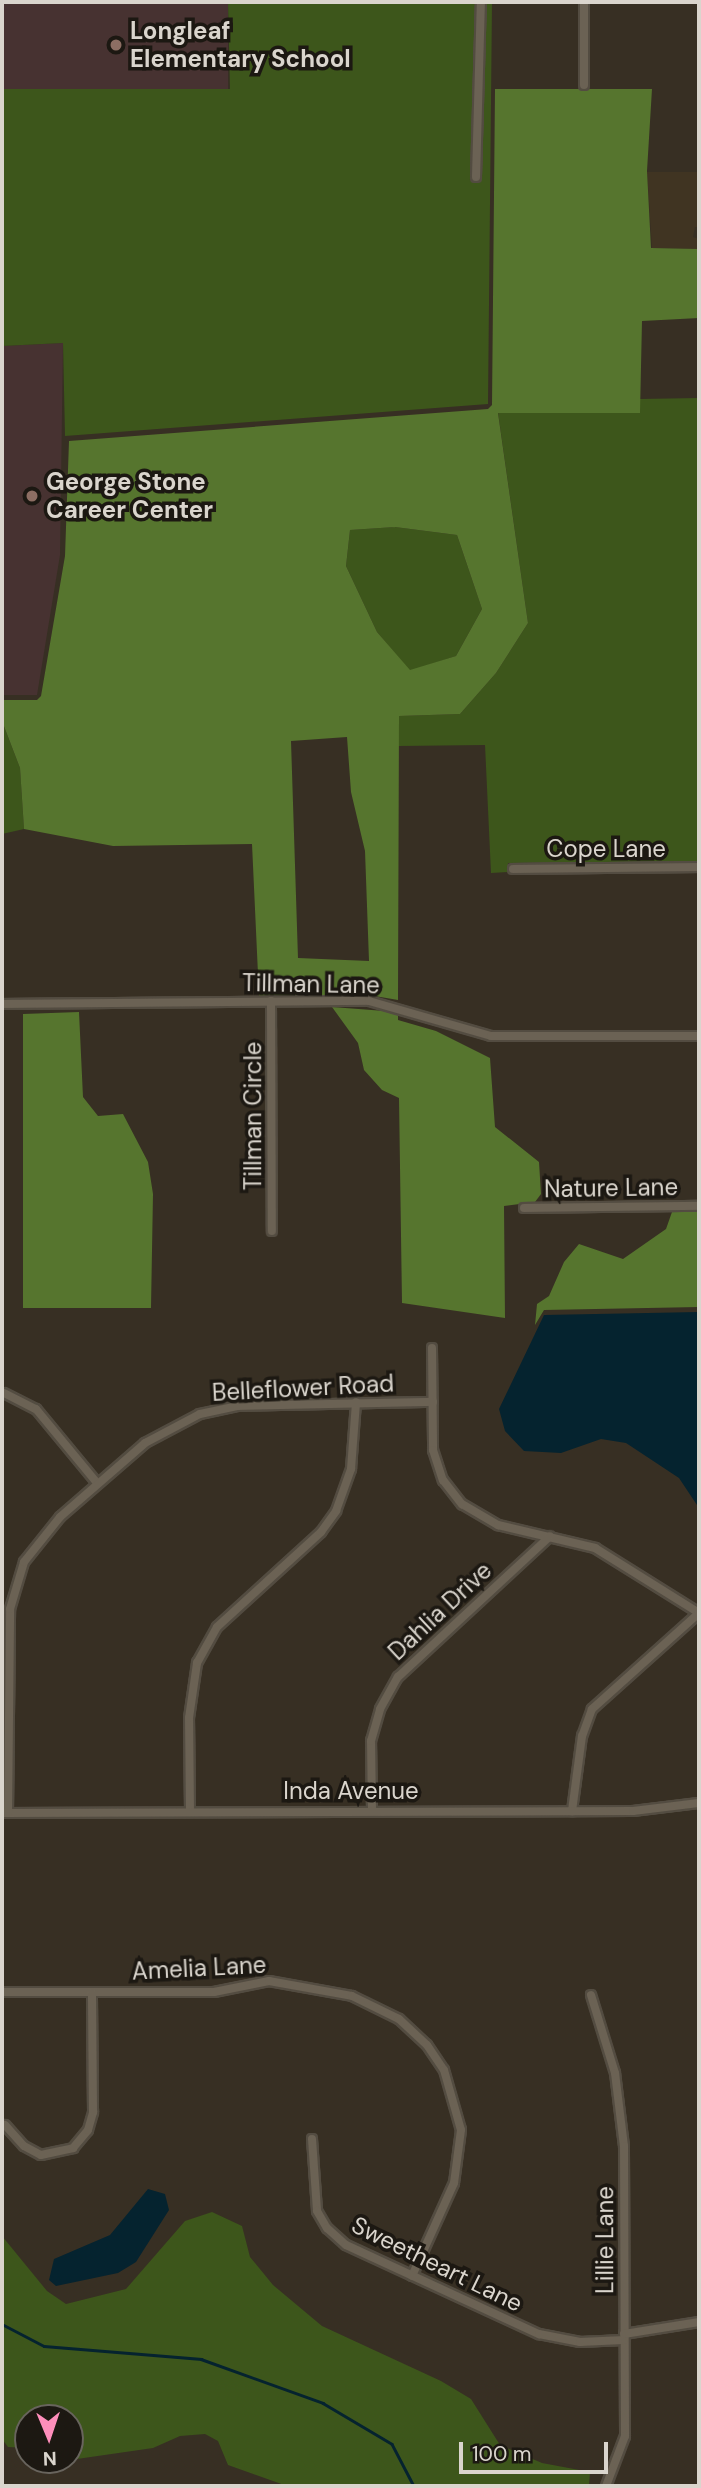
<!DOCTYPE html>
<style>
body{margin:0}
#map{position:relative;width:701px;height:2488px;overflow:hidden;background:#372f23;font-family:"DM Sans",sans-serif}
div>[style]{position:absolute}
[style*='--x']{left:calc(var(--x)*1px);top:calc(var(--y)*1px);width:calc(var(--w)*1px);rotate:calc(var(--a)*1deg)}
.built>*{inset:0;background:#403422}
.education>*{inset:0;background:#473231;transform-origin:0 0}
.green>*{inset:0;background:#3d561b}
.forest>*{inset:0;background:#56752e}
.water>*{inset:0;background:#05232f}
.stream>*{height:2.5px;margin:-1.25px;padding:0 1.25px;transform-origin:1.25px;border-radius:1.25px;background:#05232f}
.roads{filter:drop-shadow(2px 0 #534c41) drop-shadow(-2px 0 #534c41) drop-shadow(0 2px #534c41) drop-shadow(0 -2px #534c41)}
.street>*{height:8px;margin:-4px;padding:0 4px;transform-origin:4px;border-radius:4px;background:#6b6254}
.dots>*{width:19px;height:19px;translate:-50% -50%;box-sizing:border-box;border:4px solid #1c1812;border-radius:50%}
span{translate:-50% -50%;white-space:nowrap;text-align:center;line-height:1.15;-webkit-text-stroke:7px #1c1812;paint-order:stroke}
.poi-label{font-size:24px;color:#dad5cd;font-weight:700}
.left{translate:0 -50%;text-align:left}
.street-label{font-size:24px;color:#dad5cd}
.frame{position:absolute;inset:0;border:4px solid #dad5cd;pointer-events:none}
.north{position:absolute;left:14px;top:2404px;width:70px;height:70px;box-sizing:border-box;background:#1c1812;border:2px solid #68645d;border-radius:50%;rotate:178deg;font-size:19px;font-weight:700;line-height:28px;text-align:center;color:#dad5cd}
.north::after{content:'';display:block;margin:auto;width:24px;height:32px;background:#fe8ebb;clip-path:polygon(50% 0,100% 100%,50% 72%,0 100%)}
.scale{position:absolute;left:459px;top:2442px;width:149px;height:32px;box-sizing:border-box;border:4px solid #dad5cd;border-top:0;padding-left:9px;font-size:21px;line-height:24px;white-space:nowrap;color:#dad5cd;-webkit-text-stroke:5px #1c1812;paint-order:stroke}
</style>
<div id="map">
<div class="built">
<i style="clip-path:polygon(647px 172px,699px 172px,699px 227px,695px 227px,693px 237px,699px 239px,699px 249px,652px 248px)"></i>
</div>
<div class="education">
<i style="left:2px;top:2px;width:226px;height:87px"></i>
<i style="clip-path:polygon(63px 343px,60px 555px,37px 695px,2px 695px,2px 346px)"></i>
</div>
<div class="green">
<i style="clip-path:polygon(228px 2px,492px 2px,488px 404px,65px 436px,63px 343px,2px 346px,2px 89px,230px 89px)"></i>
<i style="clip-path:polygon(699px 398px,699px 861px,508px 863px,508px 872px,491px 873px,485px 745px,398px 746px,399px 716px,460px 714px,496px 673px,528px 623px,498px 412px,639px 413px,640px 399px)"></i>
<i style="clip-path:polygon(395px 527px,457px 535px,482px 609px,456px 656px,410px 671px,377px 632px,346px 566px,350px 530px)"></i>
<i style="clip-path:polygon(2px 721px,20px 768px,24px 829px,2px 834px)"></i>
<i style="clip-path:polygon(212px 2212px,242px 2226px,250px 2257px,273px 2285px,322px 2326px,441px 2381px,471px 2399px,500px 2445px,542px 2463px,590px 2472px,589px 2486px,287px 2486px,228px 2465px,218px 2441px,205px 2434px,180px 2436px,153px 2448px,70px 2460px,70px 2418px,28px 2418px,28px 2448px,8px 2447px,2px 2439px,2px 2236px,47px 2291px,66px 2304px,126px 2289px,185px 2221px)"></i>
</div>
<div class="forest">
<i style="clip-path:polygon(evenodd,495px 89px,652px 89px,647px 171px,651px 248px,699px 249px,699px 318px,642px 321px,640px 413px,498px 413px,528px 623px,496px 673px,460px 714px,399px 716px,398px 1000px,369px 995px,259px 996px,252px 844px,113px 846px,24px 829px,20px 768px,2px 721px,2px 700px,37px 700px,41px 696px,65px 556px,69px 441px,488px 409px,492px 405px,495px 89px,395px 527px,457px 535px,482px 609px,456px 656px,410px 670px,377px 632px,346px 566px,350px 530px,395px 527px,495px 89px,347px 737px,351px 792px,365px 851px,369px 961px,298px 958px,291px 741px,347px 737px)"></i>
<i style="clip-path:polygon(332px 1007px,398px 1012px,398px 1020px,436px 1031px,490px 1058px,495px 1127px,539px 1162px,541px 1194px,535px 1202px,504px 1206px,505px 1318px,402px 1303px,399px 1098px,382px 1090px,364px 1070px,358px 1043px)"></i>
<i style="clip-path:polygon(79px 1012px,83px 1097px,98px 1116px,123px 1114px,148px 1162px,153px 1194px,151px 1308px,23px 1308px,23px 1014px)"></i>
<i style="clip-path:polygon(672px 1212px,699px 1212px,699px 1307px,544px 1310px,535px 1325px,537px 1304px,549px 1296px,564px 1262px,579px 1244px,623px 1259px,666px 1229px)"></i>
</div>
<div class="water">
<i style="clip-path:polygon(699px 1312px,699px 1508px,679px 1478px,626px 1443px,601px 1439px,561px 1453px,524px 1451px,505px 1431px,499px 1409px,544px 1315px)"></i>
<i style="clip-path:polygon(148px 2189px,165px 2194px,169px 2210px,136px 2262px,118px 2273px,56px 2286px,49px 2280px,54px 2259px,110px 2235px)"></i>
</div>
<div class="stream">
<i style="--x:2;--y:2324;--w:47;--a:27.6"></i>
<i style="--x:44;--y:2346;--w:158;--a:4.7"></i>
<i style="--x:201;--y:2359;--w:130;--a:19.8"></i>
<i style="--x:323;--y:2403;--w:80;--a:30.7"></i>
<i style="--x:392;--y:2444;--w:47;--a:62.4"></i>
</div>
<div class="roads">
<div class="street">
<i style="--x:584;--y:2;--w:83;--a:90"></i>
<i style="--x:476;--y:177;--w:175;--a:-88.4"></i>
<i style="--x:513;--y:869;--w:186;--a:-0.6"></i>
<i style="--x:271;--y:1001;--w:230;--a:89.8"></i>
<i style="--x:2;--y:1004;--w:367;--a:-0.5"></i>
<i style="--x:369;--y:1001;--w:127;--a:16"></i>
<i style="--x:491;--y:1036;--w:208;--a:0"></i>
<i style="--x:524;--y:1208;--w:175;--a:-0.7"></i>
<i style="--x:432;--y:1348;--w:102;--a:89.4"></i>
<i style="--x:433;--y:1450;--w:32;--a:72"></i>
<i style="--x:443;--y:1480;--w:31;--a:52"></i>
<i style="--x:462;--y:1504;--w:42;--a:30.3"></i>
<i style="--x:498;--y:1525;--w:100;--a:13.3"></i>
<i style="--x:595;--y:1548;--w:123;--a:32"></i>
<i style="--x:699;--y:1613;--w:144;--a:138.1"></i>
<i style="--x:592;--y:1709;--w:29;--a:110"></i>
<i style="--x:582;--y:1736;--w:76;--a:97.6"></i>
<i style="--x:4;--y:1393;--w:36;--a:27"></i>
<i style="--x:36;--y:1409;--w:96;--a:50.5"></i>
<i style="--x:372;--y:1810;--w:69;--a:-90.8"></i>
<i style="--x:371;--y:1741;--w:33;--a:-74"></i>
<i style="--x:380;--y:1709;--w:37;--a:-61"></i>
<i style="--x:398;--y:1677;--w:207;--a:-42.8"></i>
<i style="--x:190;--y:1811;--w:93;--a:-90.6"></i>
<i style="--x:189;--y:1718;--w:56;--a:-81.7"></i>
<i style="--x:197;--y:1663;--w:41;--a:-60.9"></i>
<i style="--x:217;--y:1627;--w:141;--a:-42.4"></i>
<i style="--x:321;--y:1532;--w:26;--a:-54"></i>
<i style="--x:336;--y:1511;--w:45;--a:-70.3"></i>
<i style="--x:351;--y:1469;--w:67;--a:-85.7"></i>
<i style="--x:2;--y:1813;--w:631;--a:-0.18"></i>
<i style="--x:633;--y:1811;--w:66;--a:-6.9"></i>
<i style="--x:8;--y:1813;--w:204;--a:-89.4"></i>
<i style="--x:10;--y:1609;--w:49;--a:-73.4"></i>
<i style="--x:24;--y:1562;--w:58;--a:-51.3"></i>
<i style="--x:60;--y:1517;--w:113;--a:-41"></i>
<i style="--x:145;--y:1443;--w:62;--a:-27.8"></i>
<i style="--x:200;--y:1414;--w:38;--a:-12"></i>
<i style="--x:237;--y:1406;--w:196;--a:-1.2"></i>
<i style="--x:2;--y:1992;--w:212;--a:0"></i>
<i style="--x:214;--y:1992;--w:56;--a:-11.3"></i>
<i style="--x:269;--y:1981;--w:84;--a:10.2"></i>
<i style="--x:352;--y:1996;--w:52;--a:26.1"></i>
<i style="--x:399;--y:2019;--w:38;--a:43"></i>
<i style="--x:427;--y:2045;--w:30;--a:56"></i>
<i style="--x:444;--y:2070;--w:62;--a:74.2"></i>
<i style="--x:461;--y:2130;--w:53;--a:97.5"></i>
<i style="--x:454;--y:2183;--w:102;--a:114.3"></i>
<i style="--x:591;--y:1995;--w:82;--a:72.9"></i>
<i style="--x:615;--y:2073;--w:74;--a:83"></i>
<i style="--x:624;--y:2146;--w:290;--a:89.8"></i>
<i style="--x:625;--y:2436;--w:53;--a:110.8"></i>
<i style="--x:5;--y:2125;--w:28;--a:48"></i>
<i style="--x:24;--y:2146;--w:19;--a:28"></i>
<i style="--x:41;--y:2155;--w:33;--a:-12"></i>
<i style="--x:73;--y:2148;--w:23;--a:-50"></i>
<i style="--x:88;--y:2130;--w:19;--a:-74"></i>
<i style="--x:93;--y:2112;--w:120;--a:-90.5"></i>
<i style="--x:312;--y:2139;--w:72;--a:86"></i>
<i style="--x:317;--y:2211;--w:20;--a:60"></i>
<i style="--x:327;--y:2228;--w:25;--a:42"></i>
<i style="--x:346;--y:2245;--w:213;--a:24.8"></i>
<i style="--x:539;--y:2334;--w:42;--a:11"></i>
<i style="--x:580;--y:2342;--w:44;--a:-2.6"></i>
<i style="--x:624;--y:2334;--w:76;--a:-9.1"></i>
</div>
</div>
<div class="dots">
<i style="left:116px;top:45px;background:#8d6e63"></i>
<i style="left:32px;top:496px;background:#8d6e63"></i>
</div>
<div class="poi-label">
<span class="left" style="left:130px;top:45px">Longleaf<br>Elementary School</span>
<span class="left" style="left:46px;top:496px">George Stone<br>Career Center</span>
</div>
<div class="street-label">
<span style="left:606px;top:849px">Cope Lane</span>
<span style="left:311px;top:984px;rotate:1deg">Tillman Lane</span>
<span style="left:253px;top:1116px;rotate:-90deg">Tillman Circle</span>
<span style="left:611px;top:1188px;rotate:-1deg">Nature Lane</span>
<span style="left:303px;top:1388px;rotate:-3deg">Belleflower Road</span>
<span style="left:440px;top:1611px;rotate:-43deg">Dahlia Drive</span>
<span style="left:351px;top:1791px">Inda Avenue</span>
<span style="left:199px;top:1968px;rotate:-3deg">Amelia Lane</span>
<span style="left:605px;top:2240px;rotate:-90deg">Lillie Lane</span>
<span style="left:437px;top:2264px;rotate:26deg">Sweetheart Lane</span>
</div>
<div class="frame"></div>
<div class="north">N</div>
<div class="scale">100 m</div>
</div>
